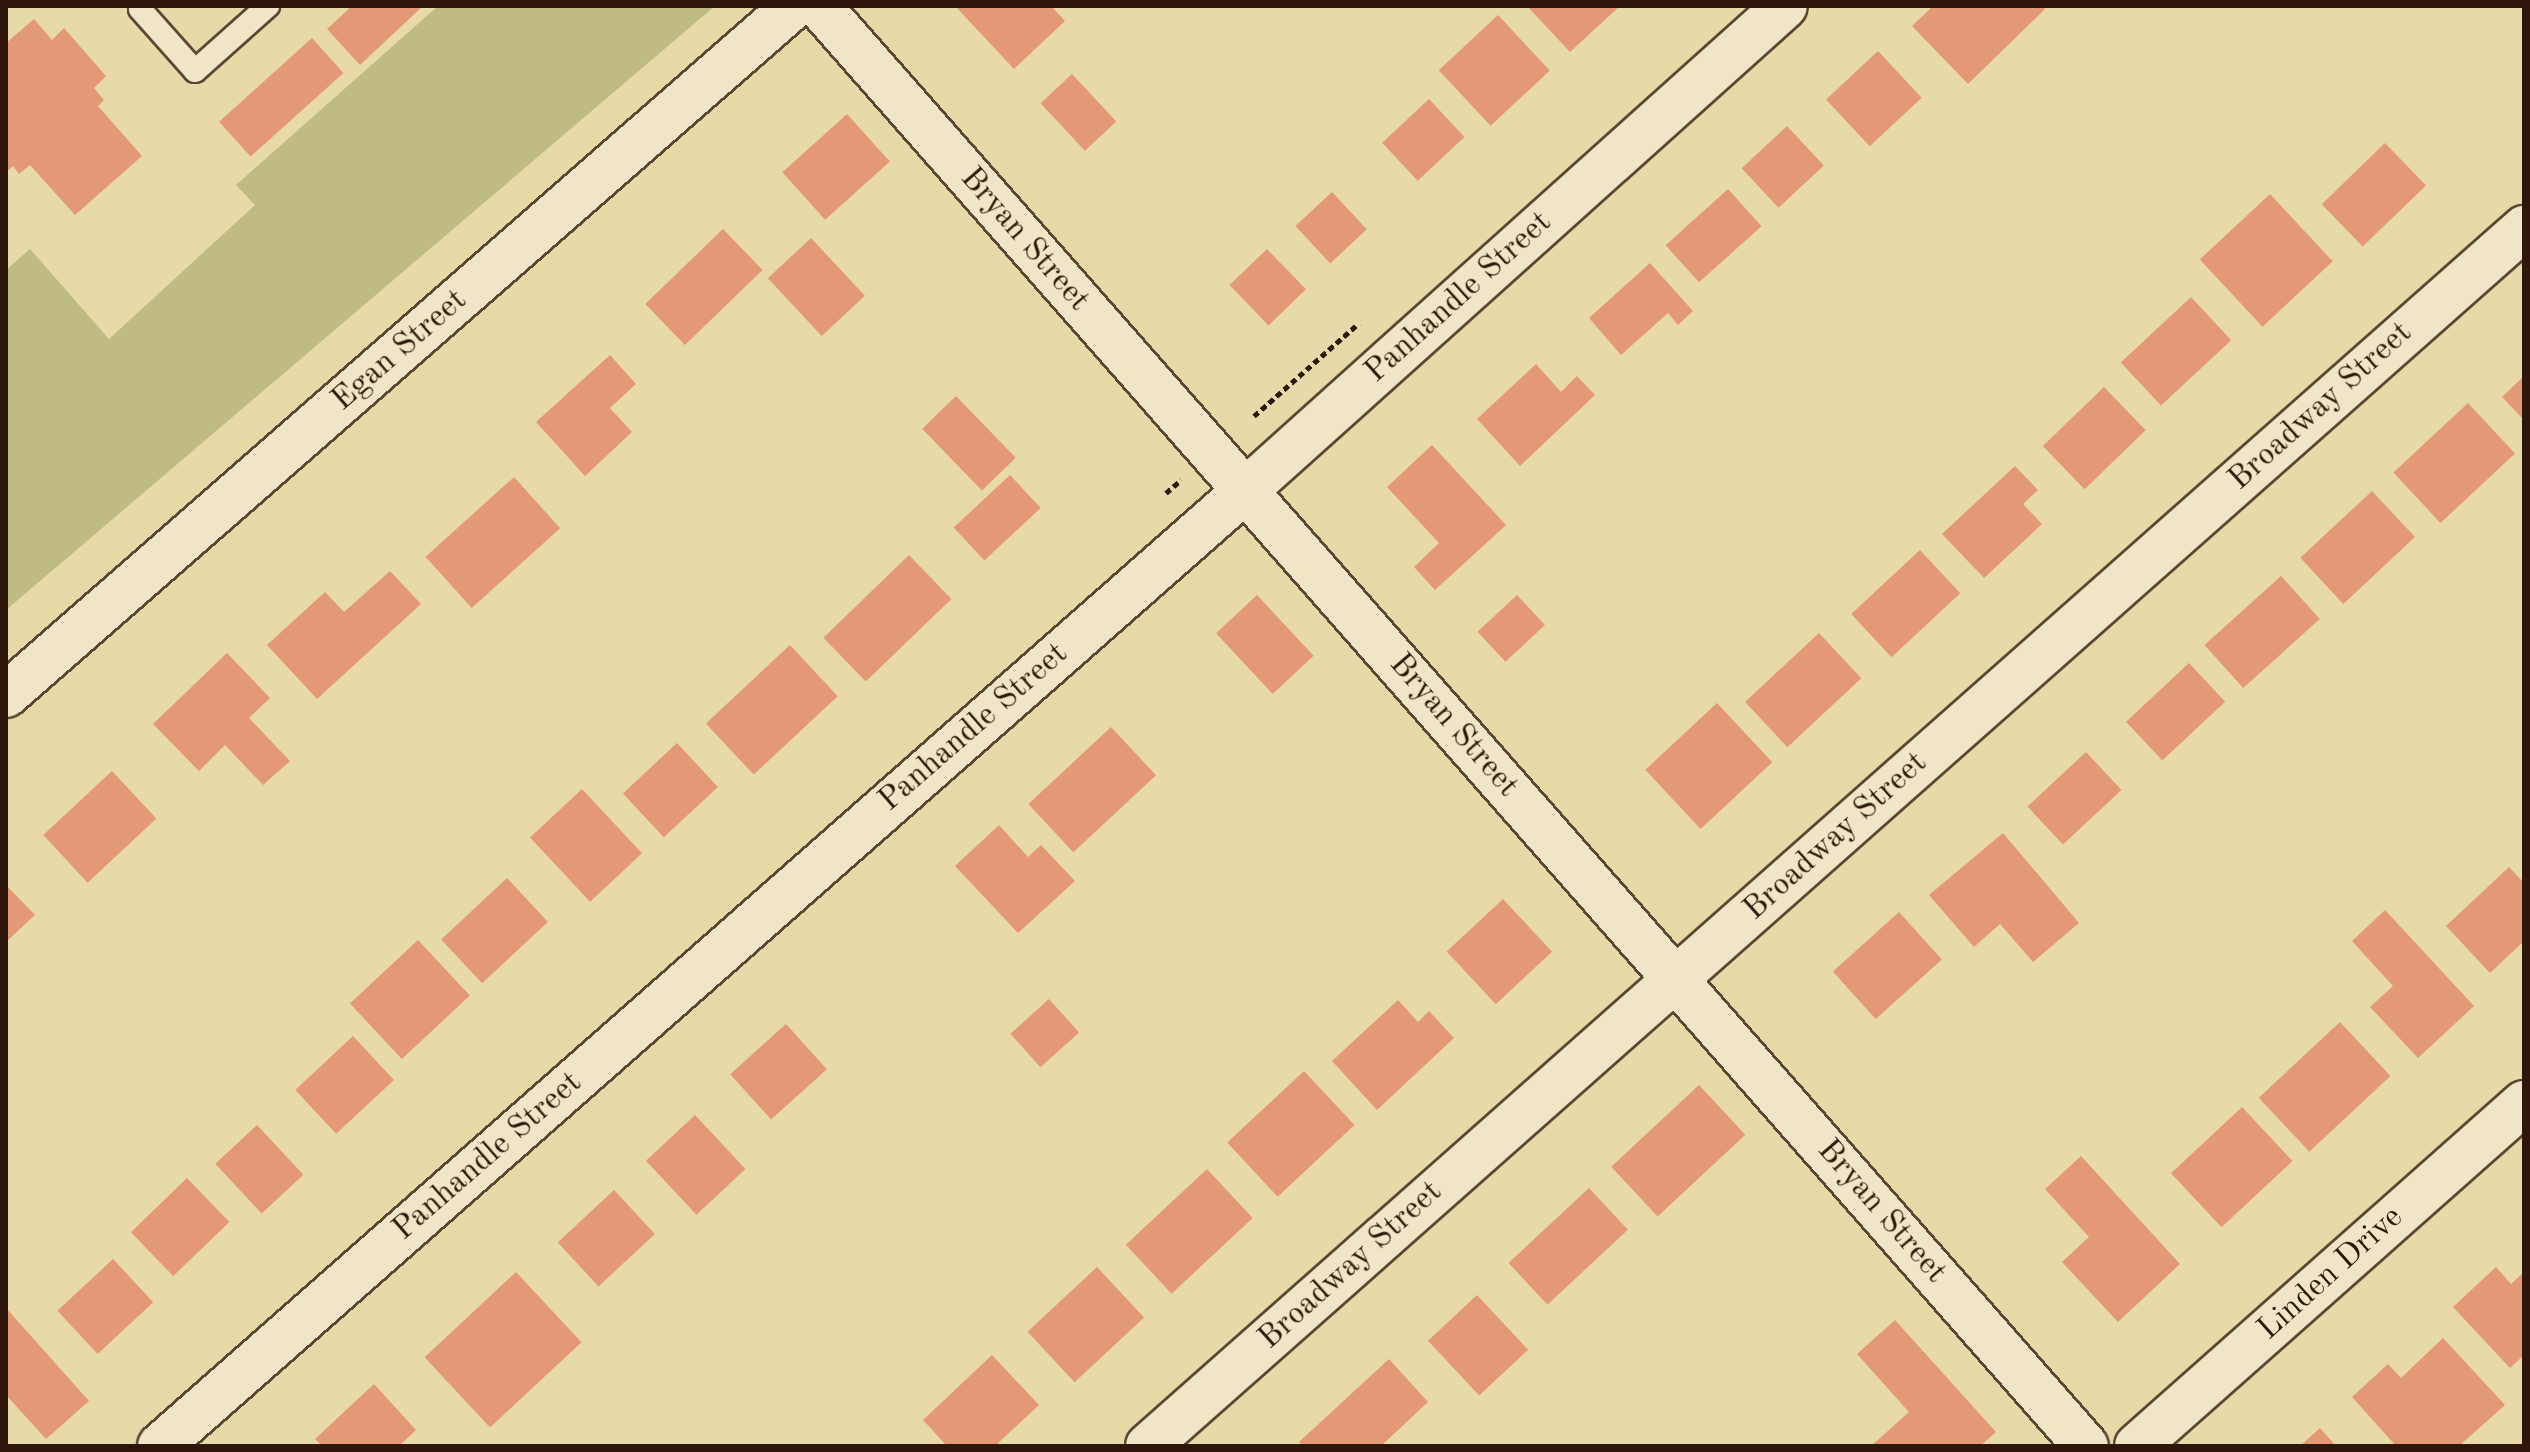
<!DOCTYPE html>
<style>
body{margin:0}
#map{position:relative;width:2530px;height:1452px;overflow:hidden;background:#e8d9a9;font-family:"Old Standard TT",serif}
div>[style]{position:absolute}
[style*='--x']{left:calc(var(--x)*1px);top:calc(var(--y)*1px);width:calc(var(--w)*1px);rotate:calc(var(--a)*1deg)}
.green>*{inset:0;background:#bebc82}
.building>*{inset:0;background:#e39976;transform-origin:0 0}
.path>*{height:5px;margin-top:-2.5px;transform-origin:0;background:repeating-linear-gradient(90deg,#2e170a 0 6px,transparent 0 10px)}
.roads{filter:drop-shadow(2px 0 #5c4832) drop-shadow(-2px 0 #5c4832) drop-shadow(0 2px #5c4832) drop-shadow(0 -2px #5c4832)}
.lane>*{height:22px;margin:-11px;padding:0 11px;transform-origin:11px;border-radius:11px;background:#f0e6c7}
.street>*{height:44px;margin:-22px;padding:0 22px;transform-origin:22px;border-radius:22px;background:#f0e6c7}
span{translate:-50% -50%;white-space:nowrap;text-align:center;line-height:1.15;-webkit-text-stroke:8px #f0e6c7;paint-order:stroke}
.street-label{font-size:32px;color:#2e170a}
.frame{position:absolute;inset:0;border:8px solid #2e170a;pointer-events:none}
</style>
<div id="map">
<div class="green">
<i style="clip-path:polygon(438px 6px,715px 6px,6px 610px,6px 270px,30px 249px,109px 339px,255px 205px,236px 185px)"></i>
</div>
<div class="building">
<i style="clip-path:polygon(352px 6px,423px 6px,360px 65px,327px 29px)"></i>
<i style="clip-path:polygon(955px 6px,1051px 6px,1065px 21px,1014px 69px)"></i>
<i style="clip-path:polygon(1527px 6px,1620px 6px,1570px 52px)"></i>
<i style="clip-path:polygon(1933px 6px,2042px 6px,2045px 9px,1968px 84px,1912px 26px)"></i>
<i style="left:1498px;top:15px;width:76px;height:81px;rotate:47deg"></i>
<i style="clip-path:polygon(34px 19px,52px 40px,64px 28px,106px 76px,94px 88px,104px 100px,98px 106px,142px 156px,75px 215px,30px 165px,19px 174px,13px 166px,6px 172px,6px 43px)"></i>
<i style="left:312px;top:38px;width:47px;height:125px;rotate:48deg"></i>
<i style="left:1878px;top:51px;width:64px;height:71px;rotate:47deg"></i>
<i style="left:1072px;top:74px;width:65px;height:43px;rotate:47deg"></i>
<i style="left:1429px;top:99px;width:52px;height:64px;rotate:47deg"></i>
<i style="left:847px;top:114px;width:64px;height:87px;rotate:48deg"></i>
<i style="left:1787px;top:126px;width:54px;height:62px;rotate:47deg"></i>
<i style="left:2385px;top:143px;width:59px;height:88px;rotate:46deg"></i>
<i style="left:1728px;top:189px;width:50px;height:84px;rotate:48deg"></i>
<i style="left:1332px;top:192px;width:51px;height:50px;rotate:47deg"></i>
<i style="left:2270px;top:194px;width:92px;height:96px;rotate:47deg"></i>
<i style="left:723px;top:229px;width:57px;height:108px;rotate:46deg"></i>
<i style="left:811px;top:238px;width:79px;height:59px;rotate:47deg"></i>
<i style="left:1267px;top:249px;width:56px;height:52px;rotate:46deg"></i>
<i style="clip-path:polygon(1650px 263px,1693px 311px,1678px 325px,1668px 313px,1621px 355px,1589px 318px)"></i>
<i style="left:2191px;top:297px;width:59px;height:96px;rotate:47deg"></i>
<i style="clip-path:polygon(610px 355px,636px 384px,610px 408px,632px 432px,585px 476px,536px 422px)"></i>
<i style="clip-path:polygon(1536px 364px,1561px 392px,1577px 376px,1595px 395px,1520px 466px,1477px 419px)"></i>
<i style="clip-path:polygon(2524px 376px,2524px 420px,2502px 397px)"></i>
<i style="left:2104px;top:387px;width:60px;height:85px;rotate:46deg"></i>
<i style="left:956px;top:396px;width:86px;height:47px;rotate:46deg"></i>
<i style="left:2468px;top:403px;width:69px;height:102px;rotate:47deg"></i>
<i style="clip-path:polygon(1432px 445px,1506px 525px,1435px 590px,1414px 567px,1439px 543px,1387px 487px)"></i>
<i style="clip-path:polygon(2015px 466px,2038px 490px,2023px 504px,2042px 524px,1984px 578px,1942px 534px)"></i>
<i style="left:1010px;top:475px;width:45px;height:77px;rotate:47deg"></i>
<i style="left:514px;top:477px;width:69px;height:119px;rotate:48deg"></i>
<i style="left:2372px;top:491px;width:63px;height:98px;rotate:47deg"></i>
<i style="left:1920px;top:550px;width:59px;height:94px;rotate:47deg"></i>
<i style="left:909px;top:555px;width:61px;height:119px;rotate:46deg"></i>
<i style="clip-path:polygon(390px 571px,421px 604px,317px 699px,267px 645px,325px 592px,344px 612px)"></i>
<i style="left:2281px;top:576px;width:58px;height:103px;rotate:48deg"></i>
<i style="left:1257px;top:595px;width:83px;height:56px;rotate:47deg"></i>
<i style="left:1517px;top:595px;width:41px;height:54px;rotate:47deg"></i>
<i style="left:1819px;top:633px;width:62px;height:101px;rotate:47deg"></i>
<i style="left:790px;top:645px;width:70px;height:115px;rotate:47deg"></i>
<i style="clip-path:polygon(227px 653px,270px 698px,249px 718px,290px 761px,263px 785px,225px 745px,199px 771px,153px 724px)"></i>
<i style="left:2189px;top:663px;width:53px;height:86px;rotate:47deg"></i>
<i style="left:1717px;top:703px;width:81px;height:98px;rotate:47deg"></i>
<i style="left:1111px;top:727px;width:66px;height:113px;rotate:47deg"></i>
<i style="left:677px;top:743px;width:60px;height:74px;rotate:47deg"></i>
<i style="left:2086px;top:752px;width:52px;height:80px;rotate:47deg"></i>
<i style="left:112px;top:771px;width:65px;height:94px;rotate:47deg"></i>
<i style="left:582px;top:789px;width:88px;height:71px;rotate:47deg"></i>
<i style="clip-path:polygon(999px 825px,1028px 857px,1041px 845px,1075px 881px,1018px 933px,955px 866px)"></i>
<i style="clip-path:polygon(2003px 833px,2079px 923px,2033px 962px,2000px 924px,1974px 947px,1929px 895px)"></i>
<i style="clip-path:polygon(2509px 867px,2524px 883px,2524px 941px,2490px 973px,2446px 926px)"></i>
<i style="left:507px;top:878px;width:60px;height:90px;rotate:47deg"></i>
<i style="clip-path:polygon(6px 885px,35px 915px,6px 942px)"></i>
<i style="left:1503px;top:899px;width:72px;height:77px;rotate:47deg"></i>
<i style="clip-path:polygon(2385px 910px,2474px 1006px,2418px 1058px,2370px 1007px,2393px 986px,2352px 941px)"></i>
<i style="left:1899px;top:912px;width:64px;height:89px;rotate:48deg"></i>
<i style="left:418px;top:940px;width:76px;height:93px;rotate:47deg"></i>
<i style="left:1049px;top:999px;width:45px;height:52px;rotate:48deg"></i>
<i style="clip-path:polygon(1398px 1000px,1418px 1022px,1429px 1011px,1454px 1038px,1377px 1110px,1332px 1061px)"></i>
<i style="left:2340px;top:1022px;width:74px;height:111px;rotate:47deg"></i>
<i style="left:786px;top:1024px;width:61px;height:75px;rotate:48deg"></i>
<i style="left:353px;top:1036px;width:60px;height:79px;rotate:47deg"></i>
<i style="left:1304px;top:1071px;width:74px;height:105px;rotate:47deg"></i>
<i style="left:1699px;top:1085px;width:68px;height:120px;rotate:47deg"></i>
<i style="left:2242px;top:1107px;width:74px;height:97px;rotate:47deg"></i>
<i style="left:695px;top:1115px;width:74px;height:67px;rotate:47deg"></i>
<i style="left:257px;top:1125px;width:68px;height:57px;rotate:47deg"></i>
<i style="clip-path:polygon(2081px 1156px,2180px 1264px,2118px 1322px,2062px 1262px,2089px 1237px,2045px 1189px)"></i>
<i style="left:1207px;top:1169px;width:67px;height:111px;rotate:47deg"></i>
<i style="left:187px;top:1178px;width:61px;height:78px;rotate:46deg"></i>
<i style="left:1589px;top:1188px;width:57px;height:110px;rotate:47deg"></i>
<i style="left:614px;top:1190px;width:60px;height:77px;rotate:47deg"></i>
<i style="left:113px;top:1259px;width:59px;height:76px;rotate:47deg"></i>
<i style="left:1097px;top:1267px;width:69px;height:95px;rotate:47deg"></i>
<i style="clip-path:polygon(2496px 1267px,2511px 1284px,2524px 1272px,2524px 1355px,2510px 1368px,2453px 1307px)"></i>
<i style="left:516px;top:1272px;width:96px;height:125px;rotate:47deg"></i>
<i style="left:1477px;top:1295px;width:75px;height:67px;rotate:47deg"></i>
<i style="clip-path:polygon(6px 1308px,89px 1401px,46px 1439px,6px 1395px)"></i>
<i style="clip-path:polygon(1895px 1320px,1996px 1432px,1980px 1446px,1871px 1446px,1909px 1412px,1857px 1354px)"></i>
<i style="clip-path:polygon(2443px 1338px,2505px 1405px,2459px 1446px,2396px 1446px,2352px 1397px,2388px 1364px,2401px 1378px)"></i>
<i style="clip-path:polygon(992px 1355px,1039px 1405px,995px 1446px,947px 1446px,923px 1420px)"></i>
<i style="clip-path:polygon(1389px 1359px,1428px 1402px,1381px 1446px,1303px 1446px,1299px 1442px)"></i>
<i style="clip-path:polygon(374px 1384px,416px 1430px,399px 1446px,322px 1446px,315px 1439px)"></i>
<i style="clip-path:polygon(2320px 1428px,2336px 1446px,2300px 1446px)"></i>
</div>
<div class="path">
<i style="--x:1254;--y:416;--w:140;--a:-41.5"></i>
<i style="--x:1166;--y:493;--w:20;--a:-41"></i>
</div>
<div class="roads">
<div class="lane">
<i style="--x:143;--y:6;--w:4;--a:135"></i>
<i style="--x:140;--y:9;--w:83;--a:48.4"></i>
<i style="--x:195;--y:71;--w:98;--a:-41.7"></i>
</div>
<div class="street">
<i style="--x:819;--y:6;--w:1918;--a:48.66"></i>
<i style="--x:6;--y:695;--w:1047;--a:-41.17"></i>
<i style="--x:160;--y:1446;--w:1447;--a:-41.36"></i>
<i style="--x:1246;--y:490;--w:724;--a:-41.92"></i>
<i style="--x:1148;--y:1446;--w:1838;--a:-41.51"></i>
<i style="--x:2137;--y:1446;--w:517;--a:-41.55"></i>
</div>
</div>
<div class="street-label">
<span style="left:1024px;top:240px;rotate:49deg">Bryan Street</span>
<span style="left:1459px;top:298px;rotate:-42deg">Panhandle Street</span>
<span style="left:400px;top:351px;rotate:-41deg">Egan Street</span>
<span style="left:2321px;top:407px;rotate:-42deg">Broadway Street</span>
<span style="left:1453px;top:726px;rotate:49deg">Bryan Street</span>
<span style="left:974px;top:728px;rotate:-41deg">Panhandle Street</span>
<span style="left:1836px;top:837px;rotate:-42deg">Broadway Street</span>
<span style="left:488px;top:1157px;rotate:-41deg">Panhandle Street</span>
<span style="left:1881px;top:1212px;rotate:49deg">Bryan Street</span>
<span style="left:1351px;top:1266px;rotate:-42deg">Broadway Street</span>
<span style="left:2331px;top:1274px;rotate:-42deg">Linden Drive</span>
</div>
<div class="frame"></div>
</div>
